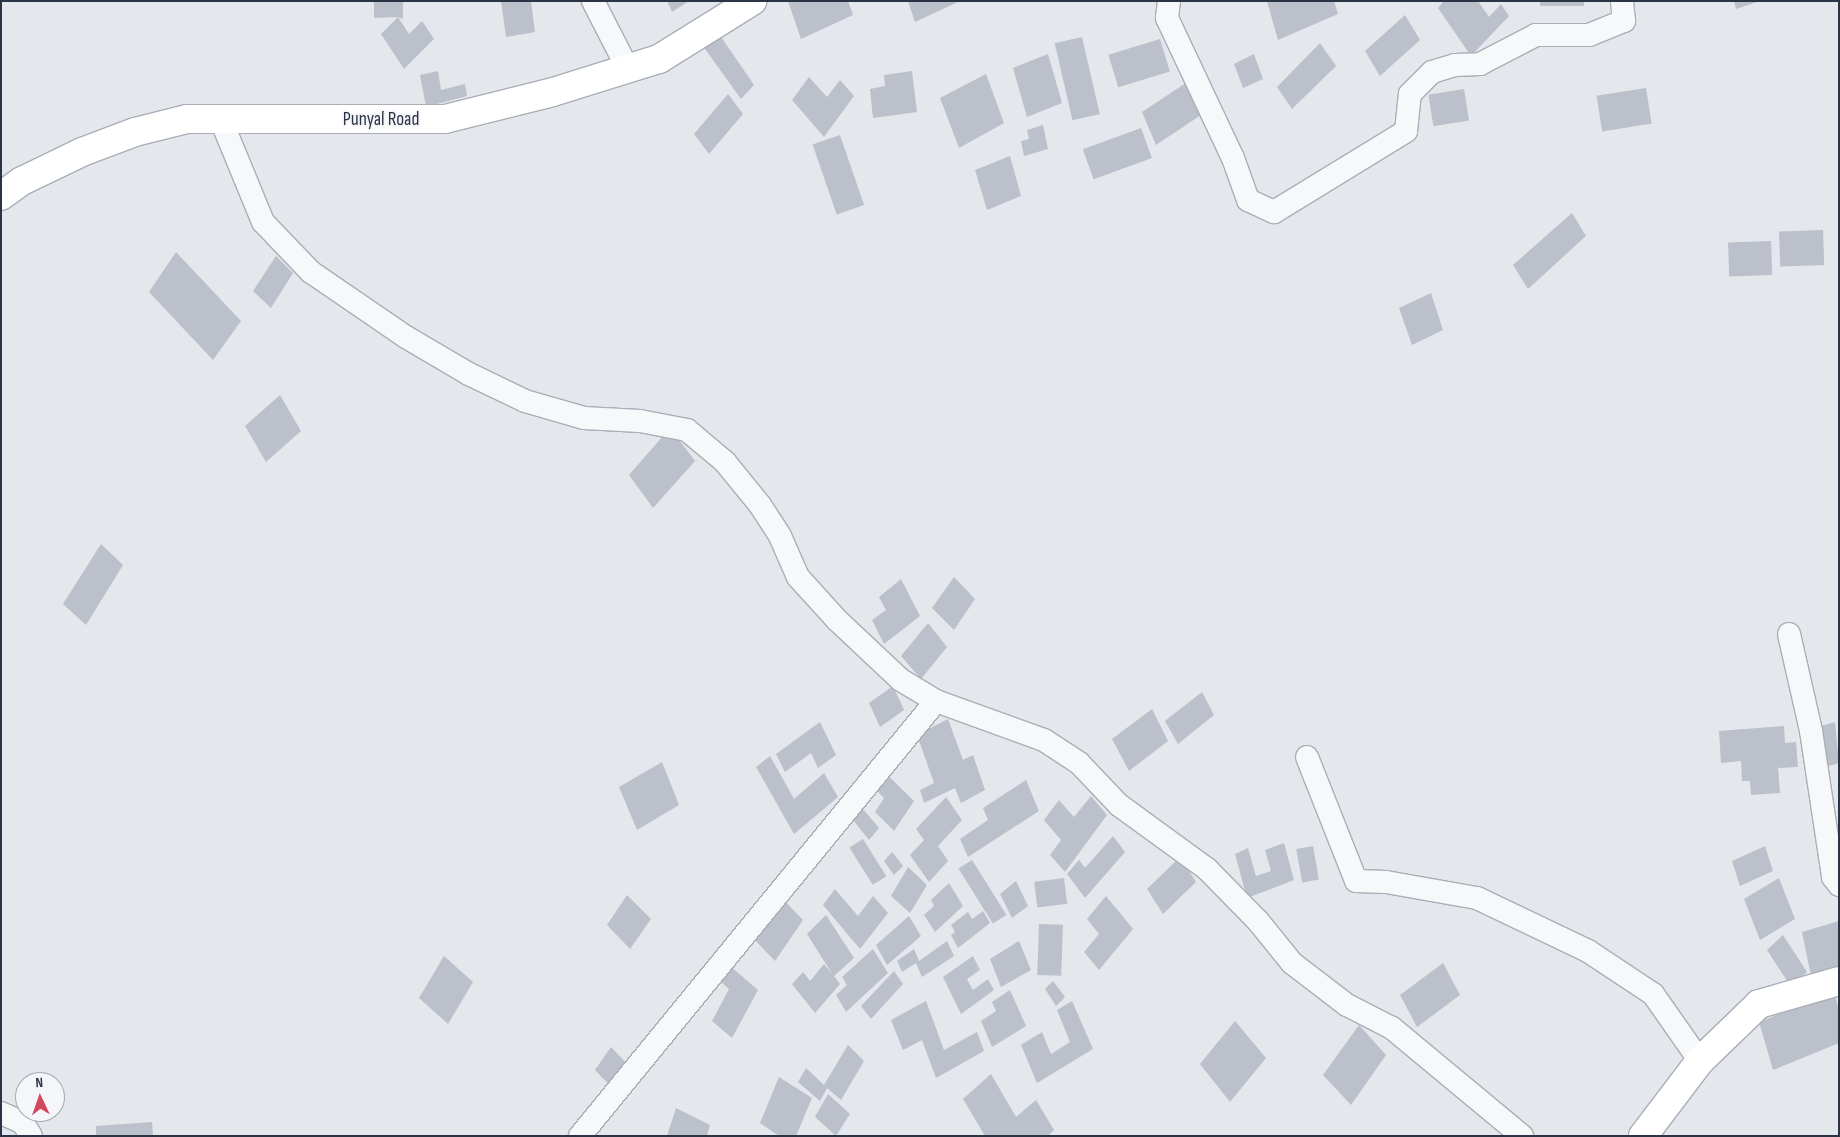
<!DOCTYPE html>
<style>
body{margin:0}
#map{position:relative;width:1840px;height:1137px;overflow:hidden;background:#e4e7ec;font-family:"Sofia Sans Condensed",sans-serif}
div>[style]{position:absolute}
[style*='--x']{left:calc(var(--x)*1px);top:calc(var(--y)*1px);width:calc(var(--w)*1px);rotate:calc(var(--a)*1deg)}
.building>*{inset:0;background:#bbc0ca;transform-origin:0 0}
.roads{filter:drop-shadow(1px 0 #a9aeb7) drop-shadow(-1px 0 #a9aeb7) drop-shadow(0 1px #a9aeb7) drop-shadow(0 -1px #a9aeb7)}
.street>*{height:22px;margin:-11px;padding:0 11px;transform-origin:11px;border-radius:11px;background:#f7f8fa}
.secondary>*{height:28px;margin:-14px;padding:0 14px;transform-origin:14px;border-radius:14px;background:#fff}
span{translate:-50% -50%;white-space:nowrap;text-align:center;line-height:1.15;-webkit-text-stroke:4px #f4f6f9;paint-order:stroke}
.street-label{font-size:19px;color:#2b3445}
.frame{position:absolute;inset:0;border:2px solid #2b3445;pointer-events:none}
.north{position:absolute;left:15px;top:1072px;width:50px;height:50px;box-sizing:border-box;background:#f4f6f9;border:1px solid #a4a8b1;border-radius:50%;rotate:357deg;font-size:14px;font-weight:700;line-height:20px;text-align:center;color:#2b3445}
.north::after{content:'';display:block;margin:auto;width:18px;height:22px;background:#d1495b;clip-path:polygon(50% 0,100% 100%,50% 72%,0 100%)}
</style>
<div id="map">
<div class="building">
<i style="clip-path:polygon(374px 1px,403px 1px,403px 19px,398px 17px,409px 34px,422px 21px,434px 39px,404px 69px,381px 34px,398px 17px,374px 18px)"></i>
<i style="clip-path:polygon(501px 1px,531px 1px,535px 32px,506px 37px)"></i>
<i style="clip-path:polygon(667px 1px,689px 1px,672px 12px)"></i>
<i style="clip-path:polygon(788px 1px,848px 1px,853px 15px,801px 39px)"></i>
<i style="clip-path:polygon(908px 1px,960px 1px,915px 22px)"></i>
<i style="clip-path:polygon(1267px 1px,1334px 1px,1338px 14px,1278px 40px)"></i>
<i style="clip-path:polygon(1444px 1px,1478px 1px,1489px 17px,1501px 4px,1509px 16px,1471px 56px,1438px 8px)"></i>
<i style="left:1540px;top:1px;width:44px;height:5px"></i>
<i style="clip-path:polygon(1734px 1px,1757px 1px,1757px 2px,1736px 9px)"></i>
<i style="clip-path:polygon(1405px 15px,1420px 40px,1380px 76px,1365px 51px)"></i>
<i style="clip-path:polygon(717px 31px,754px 85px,741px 99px,703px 46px)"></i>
<i style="left:1082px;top:37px;width:79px;height:28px;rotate:77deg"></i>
<i style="left:1160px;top:39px;width:34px;height:54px;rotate:73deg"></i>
<i style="clip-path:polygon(1320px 43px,1336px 66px,1292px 109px,1277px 87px)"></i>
<i style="clip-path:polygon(1048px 54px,1062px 103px,1027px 117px,1013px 68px)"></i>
<i style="clip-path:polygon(1254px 54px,1263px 79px,1243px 88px,1234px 64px)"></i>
<i style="clip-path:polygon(438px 71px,441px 90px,465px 84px,467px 96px,426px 107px,420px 75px)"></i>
<i style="clip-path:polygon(912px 71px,917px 112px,873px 118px,870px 89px,885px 86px,884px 75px)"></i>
<i style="clip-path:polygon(986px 74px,1004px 123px,959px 148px,940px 98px)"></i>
<i style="clip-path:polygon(809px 77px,827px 97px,840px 80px,854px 96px,824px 137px,792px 100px)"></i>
<i style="clip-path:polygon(1186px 83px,1201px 115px,1156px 145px,1142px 112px)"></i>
<i style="left:1646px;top:88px;width:36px;height:50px;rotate:81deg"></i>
<i style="left:1464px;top:89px;width:32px;height:36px;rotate:81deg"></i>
<i style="clip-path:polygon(728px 94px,743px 114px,709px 154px,694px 134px)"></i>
<i style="clip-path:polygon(1043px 125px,1048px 149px,1024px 156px,1021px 141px,1029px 139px,1027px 130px)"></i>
<i style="left:1141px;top:128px;width:32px;height:62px;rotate:70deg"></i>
<i style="left:840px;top:135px;width:74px;height:29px;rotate:71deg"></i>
<i style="clip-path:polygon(1010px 156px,1021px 196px,987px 210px,975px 170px)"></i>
<i style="clip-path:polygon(1572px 213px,1586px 236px,1528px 289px,1513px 265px)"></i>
<i style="left:1823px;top:230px;width:35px;height:44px;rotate:88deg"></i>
<i style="left:1771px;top:241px;width:34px;height:43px;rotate:88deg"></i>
<i style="clip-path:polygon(176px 252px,241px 321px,213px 360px,149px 292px)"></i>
<i style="clip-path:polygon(276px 256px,293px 273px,271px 308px,253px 291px)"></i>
<i style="clip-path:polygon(1431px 293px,1443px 330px,1412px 345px,1399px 308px)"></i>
<i style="clip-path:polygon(280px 395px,301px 431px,266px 462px,245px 426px)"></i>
<i style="clip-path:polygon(670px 428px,695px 461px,653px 508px,629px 475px)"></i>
<i style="clip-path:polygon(101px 544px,123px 565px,86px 625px,63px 604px)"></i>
<i style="clip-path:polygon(954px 577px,975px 599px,954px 630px,932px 608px)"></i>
<i style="clip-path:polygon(901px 579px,920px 616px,884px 644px,872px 620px,886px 610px,879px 597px)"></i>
<i style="clip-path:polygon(928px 623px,947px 647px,921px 679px,901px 656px)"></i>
<i style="clip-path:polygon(893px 686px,904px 710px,880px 727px,869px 703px)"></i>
<i style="clip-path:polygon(1202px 692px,1214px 715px,1178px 744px,1165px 721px)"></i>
<i style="clip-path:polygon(1152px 709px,1168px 741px,1129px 771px,1112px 739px)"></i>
<i style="clip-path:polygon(948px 719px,963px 760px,973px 755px,985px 790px,961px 803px,955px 788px,924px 803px,920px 790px,934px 783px,917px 735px)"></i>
<i style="clip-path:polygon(820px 722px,836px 755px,818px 768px,811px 753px,785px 772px,776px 754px)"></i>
<i style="clip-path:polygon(1835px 722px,1839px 763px,1825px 767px,1817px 727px)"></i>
<i style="clip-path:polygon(1784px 726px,1785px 743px,1796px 742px,1798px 767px,1778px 768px,1780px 793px,1751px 795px,1750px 781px,1742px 781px,1741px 761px,1721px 763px,1719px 731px)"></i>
<i style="clip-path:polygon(770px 756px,794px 799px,824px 773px,838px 797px,794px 834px,756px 767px)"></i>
<i style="clip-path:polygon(662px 762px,679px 805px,637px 830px,619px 787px)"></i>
<i style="clip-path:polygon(875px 763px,914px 801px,894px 831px,875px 812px,884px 798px,865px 779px)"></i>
<i style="clip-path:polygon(1026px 780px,1039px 811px,968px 857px,960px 839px,988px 820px,983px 808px)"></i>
<i style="clip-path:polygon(1091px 796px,1107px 815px,1065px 872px,1050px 855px,1061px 840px,1044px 820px,1059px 800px,1074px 817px)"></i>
<i style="clip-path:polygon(946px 797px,962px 820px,938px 846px,948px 861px,929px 882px,910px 855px,924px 840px,916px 829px)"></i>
<i style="clip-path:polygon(863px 809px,879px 828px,869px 840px,853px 820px)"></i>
<i style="clip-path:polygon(1113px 836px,1125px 852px,1085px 898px,1067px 874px,1079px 860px,1085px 868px)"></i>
<i style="left:863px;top:839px;width:44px;height:16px;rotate:58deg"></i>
<i style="clip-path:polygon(1284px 843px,1294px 880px,1247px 898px,1235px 854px,1248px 848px,1256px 876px,1271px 871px,1265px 850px)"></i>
<i style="left:1313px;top:846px;width:34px;height:17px;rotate:80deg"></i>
<i style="clip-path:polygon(1765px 846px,1773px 871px,1740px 886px,1732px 861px)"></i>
<i style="clip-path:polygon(892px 852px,903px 866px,894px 875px,884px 861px)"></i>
<i style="clip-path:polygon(1180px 857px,1196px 882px,1163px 914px,1147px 889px)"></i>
<i style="left:972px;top:860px;width:65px;height:16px;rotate:58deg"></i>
<i style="clip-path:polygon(908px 867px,927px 885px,910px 913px,891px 896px)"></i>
<i style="left:1064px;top:878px;width:26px;height:30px;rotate:83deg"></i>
<i style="clip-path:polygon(1779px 878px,1795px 919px,1760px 940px,1744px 899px)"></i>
<i style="clip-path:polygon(1016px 881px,1028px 906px,1012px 918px,1000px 894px)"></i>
<i style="clip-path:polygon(949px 883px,963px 906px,935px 932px,924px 915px,934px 906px,931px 900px)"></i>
<i style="clip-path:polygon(835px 889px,858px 916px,873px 896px,888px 913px,860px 949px,823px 905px)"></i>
<i style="clip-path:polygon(627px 895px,651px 919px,630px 949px,607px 925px)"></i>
<i style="clip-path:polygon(779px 895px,803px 920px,775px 961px,751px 936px)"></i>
<i style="clip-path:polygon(1106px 896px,1133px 929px,1099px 970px,1084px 952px,1099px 934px,1087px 919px)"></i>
<i style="clip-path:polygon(983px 911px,990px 923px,958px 948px,951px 935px,955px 932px,951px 925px,968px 912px,972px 919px)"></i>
<i style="clip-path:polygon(826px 915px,854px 958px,834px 976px,840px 984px,815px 1013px,792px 984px,803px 972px,810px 981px,824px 964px,833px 975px,807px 934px)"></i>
<i style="clip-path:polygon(909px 916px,921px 936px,887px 965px,876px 945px)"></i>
<i style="clip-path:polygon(1839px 921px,1839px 969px,1811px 976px,1802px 932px)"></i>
<i style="left:1039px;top:924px;width:24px;height:51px;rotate:2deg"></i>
<i style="clip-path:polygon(1783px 935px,1807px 972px,1791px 987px,1767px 950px)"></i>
<i style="clip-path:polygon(947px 941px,954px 956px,922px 977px,916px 963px,902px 972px,897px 961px,914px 949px,919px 961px)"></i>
<i style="clip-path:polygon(1019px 941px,1031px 970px,1001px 987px,990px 959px)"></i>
<i style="clip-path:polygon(873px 949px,888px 973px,846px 1012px,836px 995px,847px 985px,842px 977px)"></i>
<i style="clip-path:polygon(716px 954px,758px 990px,732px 1038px,712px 1021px,729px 989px,707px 970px)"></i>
<i style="clip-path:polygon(444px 956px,473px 982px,448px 1024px,419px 998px)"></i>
<i style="clip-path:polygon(973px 956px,980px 970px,967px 979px,973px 990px,988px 979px,994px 990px,961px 1014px,943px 977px)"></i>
<i style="clip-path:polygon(1443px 963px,1460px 995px,1417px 1027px,1400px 995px)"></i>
<i style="clip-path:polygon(894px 971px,903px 984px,871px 1019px,861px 1006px)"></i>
<i style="clip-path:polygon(1053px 981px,1065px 997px,1056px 1006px,1045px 989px)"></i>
<i style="clip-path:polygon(1010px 990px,1026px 1026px,992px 1047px,981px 1021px,996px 1011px,992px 1002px)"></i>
<i style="clip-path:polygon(1834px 992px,1839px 1010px,1839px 1043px,1773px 1070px,1759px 1022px)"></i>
<i style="clip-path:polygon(926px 1001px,944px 1050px,977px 1032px,984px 1051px,936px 1078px,922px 1040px,903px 1050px,891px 1020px)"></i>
<i style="clip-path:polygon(1072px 1001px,1093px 1049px,1037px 1083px,1021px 1045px,1042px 1032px,1051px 1054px,1070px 1042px,1057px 1010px)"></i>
<i style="clip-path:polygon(1235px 1021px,1266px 1058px,1230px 1102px,1200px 1064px)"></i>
<i style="clip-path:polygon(1359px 1025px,1386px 1055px,1351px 1105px,1323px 1075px)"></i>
<i style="clip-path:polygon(848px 1045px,864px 1061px,841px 1100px,827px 1088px,820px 1101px,798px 1082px,806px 1068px,824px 1085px)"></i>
<i style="clip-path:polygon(611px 1047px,629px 1066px,613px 1089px,595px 1070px)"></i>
<i style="clip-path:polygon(991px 1074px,1016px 1117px,1036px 1100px,1054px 1130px,1048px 1136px,985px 1136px,963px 1099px)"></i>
<i style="clip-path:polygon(779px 1077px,812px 1098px,796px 1136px,779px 1136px,760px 1123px)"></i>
<i style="clip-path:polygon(828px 1094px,850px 1114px,836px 1136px,815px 1117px)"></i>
<i style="clip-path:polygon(676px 1108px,710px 1125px,707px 1136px,667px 1136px)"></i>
<i style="clip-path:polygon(152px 1122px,153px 1136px,96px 1136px,96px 1126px)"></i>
</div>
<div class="roads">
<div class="street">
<i style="--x:593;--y:1;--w:76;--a:62.8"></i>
<i style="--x:1169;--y:1;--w:17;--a:97"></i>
<i style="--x:1167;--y:18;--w:155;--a:64.8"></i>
<i style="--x:1233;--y:158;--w:45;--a:70.3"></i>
<i style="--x:1248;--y:200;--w:29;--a:25"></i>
<i style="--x:1274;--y:212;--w:155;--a:-31.5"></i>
<i style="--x:1406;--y:131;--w:37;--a:-84"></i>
<i style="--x:1410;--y:94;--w:31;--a:-45"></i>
<i style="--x:1432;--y:72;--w:24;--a:-17"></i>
<i style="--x:1455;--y:65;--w:25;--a:-2"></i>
<i style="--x:1480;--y:64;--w:63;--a:-27.4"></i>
<i style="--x:1536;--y:35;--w:53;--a:0"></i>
<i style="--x:1589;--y:35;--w:38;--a:-22"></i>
<i style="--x:1624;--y:21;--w:20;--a:-96"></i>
<i style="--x:221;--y:120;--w:110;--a:67.6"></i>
<i style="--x:263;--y:222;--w:69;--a:46.2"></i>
<i style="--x:311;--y:272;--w:115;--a:34.4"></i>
<i style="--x:406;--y:337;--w:73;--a:30.4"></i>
<i style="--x:469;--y:374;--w:62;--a:25.7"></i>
<i style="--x:525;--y:401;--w:61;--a:16.1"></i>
<i style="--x:584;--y:418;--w:56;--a:3.1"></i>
<i style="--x:640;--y:421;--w:48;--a:10.8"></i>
<i style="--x:687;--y:430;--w:50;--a:40.1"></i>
<i style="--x:725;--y:462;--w:55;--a:50.9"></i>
<i style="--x:760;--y:505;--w:37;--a:57"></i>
<i style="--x:780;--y:536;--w:45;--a:66.3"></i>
<i style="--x:798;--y:577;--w:58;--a:47.8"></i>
<i style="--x:837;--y:620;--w:88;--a:43.2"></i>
<i style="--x:901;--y:680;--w:41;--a:31"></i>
<i style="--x:936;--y:701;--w:115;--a:19.9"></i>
<i style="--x:1044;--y:740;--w:42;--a:33.3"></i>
<i style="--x:1079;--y:763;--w:58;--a:46.4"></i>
<i style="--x:1119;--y:805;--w:109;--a:36"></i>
<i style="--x:1207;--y:869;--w:73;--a:45.6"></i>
<i style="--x:1258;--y:921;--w:54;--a:51"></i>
<i style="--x:1292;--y:963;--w:69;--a:37.4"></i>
<i style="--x:1347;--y:1005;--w:51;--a:27.1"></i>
<i style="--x:1392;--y:1028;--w:169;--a:39.7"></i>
<i style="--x:1789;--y:634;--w:99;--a:77.2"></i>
<i style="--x:1811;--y:731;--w:148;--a:81.4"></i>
<i style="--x:1833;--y:877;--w:10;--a:53"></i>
<i style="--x:1307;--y:757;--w:133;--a:68.4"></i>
<i style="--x:1356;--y:881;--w:30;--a:2"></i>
<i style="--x:1386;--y:882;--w:92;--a:10"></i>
<i style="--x:1477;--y:898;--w:123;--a:25.5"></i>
<i style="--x:1588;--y:951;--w:78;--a:33.5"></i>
<i style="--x:1653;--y:994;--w:82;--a:55"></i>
<i style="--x:1;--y:1113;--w:24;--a:24"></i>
<i style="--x:23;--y:1123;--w:15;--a:58"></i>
<i style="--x:580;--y:1136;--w:562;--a:-50.7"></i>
</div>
<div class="secondary">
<i style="--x:1;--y:196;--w:26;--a:-36"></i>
<i style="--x:22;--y:181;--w:67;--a:-25.8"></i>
<i style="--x:82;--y:152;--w:57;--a:-20.7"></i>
<i style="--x:135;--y:132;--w:54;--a:-14"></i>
<i style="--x:187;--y:119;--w:258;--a:0"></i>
<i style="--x:445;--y:119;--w:111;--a:-14"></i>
<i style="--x:553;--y:92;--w:111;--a:-17.3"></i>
<i style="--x:659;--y:59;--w:110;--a:-31.9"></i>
<i style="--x:1643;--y:1136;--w:94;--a:-52.8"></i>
<i style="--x:1700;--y:1061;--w:82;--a:-44"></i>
<i style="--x:1759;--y:1004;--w:83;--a:-16"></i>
</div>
</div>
<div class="street-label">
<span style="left:381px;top:120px">Punyal Road</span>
</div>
<div class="frame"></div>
<div class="north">N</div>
</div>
